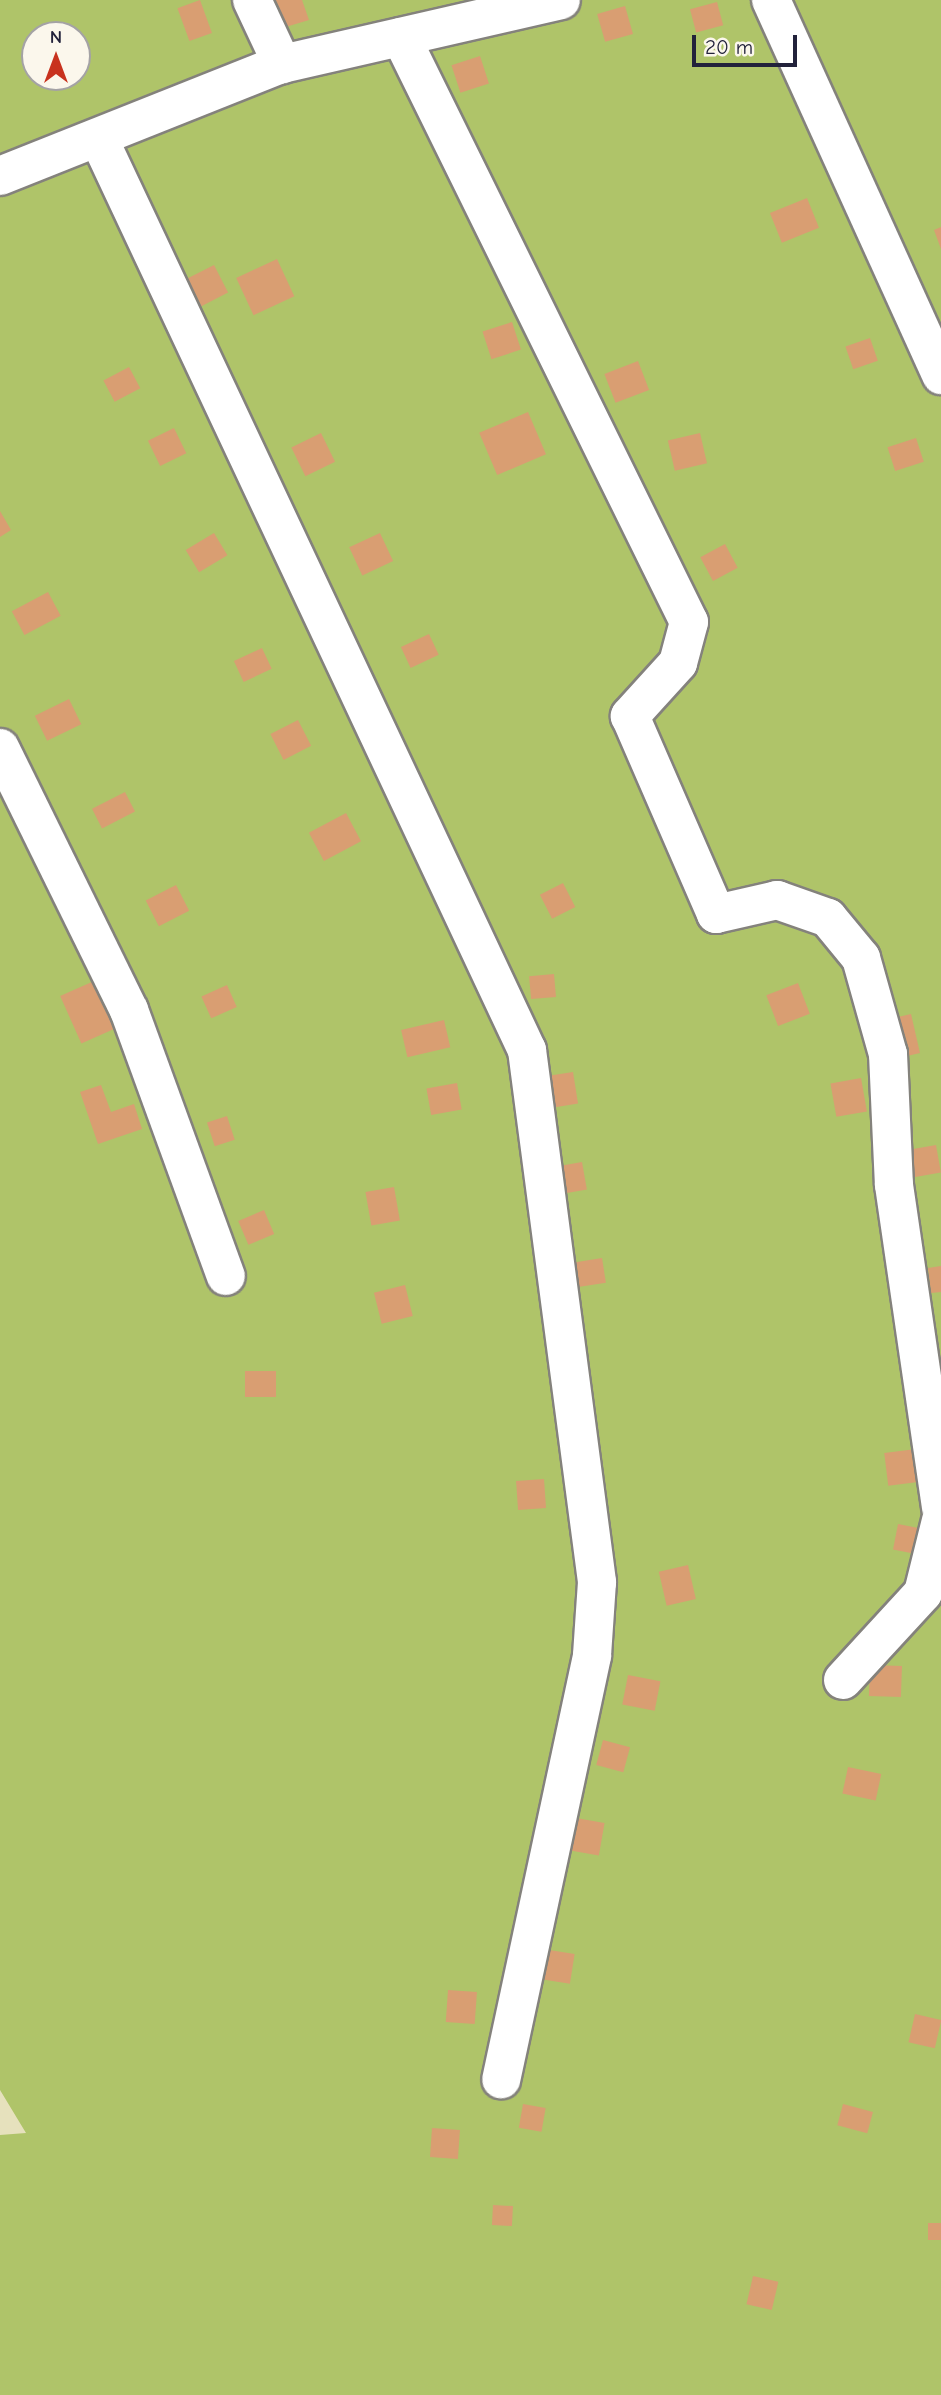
<!DOCTYPE html>
<style>
body{margin:0}
#map{position:relative;width:941px;height:2395px;overflow:hidden;background:#e6e1bd;font-family:"Comic Neue",sans-serif}
div>[style]{position:absolute}
[style*='--x']{left:calc(var(--x)*1px);top:calc(var(--y)*1px);width:calc(var(--w)*1px);rotate:calc(var(--a)*1deg)}
.green>*{inset:0;background:#afc469}
.building>*{inset:0;background:#d99e72;transform-origin:0 0}
.roads{filter:drop-shadow(2px 0 #84827c) drop-shadow(-2px 0 #84827c) drop-shadow(0 2px #84827c) drop-shadow(0 -2px #84827c)}
.minor>*{height:38px;margin:-19px;padding:0 19px;transform-origin:19px;border-radius:19px;background:#fff}
span{translate:-50% -50%;white-space:nowrap;text-align:center;line-height:1.15;-webkit-text-stroke:5px #fbf7ec;paint-order:stroke}
.north{position:absolute;left:21px;top:21px;width:70px;height:70px;box-sizing:border-box;background:#fbf7ec;border:2px solid #a4a2a5;border-radius:50%;rotate:0deg;font-size:19px;font-weight:700;line-height:28px;text-align:center;color:#22223b}
.north::after{content:'';display:block;margin:auto;width:24px;height:32px;background:#c8321e;clip-path:polygon(50% 0,100% 100%,50% 72%,0 100%)}
.scale{position:absolute;left:692px;top:35px;width:105px;height:32px;box-sizing:border-box;border:4px solid #22223b;border-top:0;padding-left:9px;font-size:21px;line-height:24px;white-space:nowrap;color:#22223b;-webkit-text-stroke:5px #fbf7ec;paint-order:stroke}
</style>
<div id="map">
<div class="green">
<i style="clip-path:polygon(evenodd,0 0,941px 0,941px 2395px,0 2395px,0 2135px,26px 2133px,0 2090px,0 0,35px 35px,77px 35px,77px 77px,35px 77px,35px 35px)"></i>
</div>
<div class="building">
<i style="left:200px;top:0;width:35px;height:24px;rotate:70deg"></i>
<i style="clip-path:polygon(270px 0,302px 0,309px 20px,279px 29px)"></i>
<i style="left:717px;top:2px;width:24px;height:28px;rotate:75deg"></i>
<i style="left:625px;top:6px;width:29px;height:29px;rotate:74deg"></i>
<i style="left:480px;top:56px;width:29px;height:30px;rotate:72deg"></i>
<i style="left:807px;top:198px;width:32px;height:40px;rotate:68deg"></i>
<i style="clip-path:polygon(941px 227px,941px 249px,934px 230px)"></i>
<i style="left:277px;top:259px;width:41px;height:45px;rotate:65deg"></i>
<i style="left:214px;top:265px;width:31px;height:30px;rotate:63deg"></i>
<i style="left:512px;top:322px;width:29px;height:31px;rotate:72deg"></i>
<i style="left:870px;top:338px;width:24px;height:26px;rotate:71deg"></i>
<i style="left:638px;top:361px;width:31px;height:36px;rotate:69deg"></i>
<i style="left:129px;top:367px;width:24px;height:29px;rotate:62deg"></i>
<i style="left:528px;top:412px;width:46px;height:53px;rotate:67deg"></i>
<i style="left:174px;top:428px;width:28px;height:29px;rotate:64deg"></i>
<i style="left:321px;top:433px;width:32px;height:33px;rotate:64deg"></i>
<i style="left:700px;top:433px;width:31px;height:33px;rotate:77deg"></i>
<i style="left:916px;top:438px;width:25px;height:30px;rotate:72deg"></i>
<i style="clip-path:polygon(0 511px,11px 530px,0 537px)"></i>
<i style="left:214px;top:533px;width:26px;height:33px;rotate:59deg"></i>
<i style="left:380px;top:533px;width:31px;height:34px;rotate:65deg"></i>
<i style="left:725px;top:544px;width:27px;height:28px;rotate:62deg"></i>
<i style="left:48px;top:592px;width:27px;height:41px;rotate:62deg"></i>
<i style="left:429px;top:634px;width:23px;height:31px;rotate:65deg"></i>
<i style="left:262px;top:648px;width:23px;height:31px;rotate:65deg"></i>
<i style="left:69px;top:699px;width:28px;height:38px;rotate:64deg"></i>
<i style="left:298px;top:720px;width:29px;height:31px;rotate:63deg"></i>
<i style="left:125px;top:792px;width:22px;height:37px;rotate:63deg"></i>
<i style="left:346px;top:813px;width:32px;height:42px;rotate:62deg"></i>
<i style="left:563px;top:883px;width:27px;height:26px;rotate:63deg"></i>
<i style="left:176px;top:885px;width:29px;height:34px;rotate:63deg"></i>
<i style="left:554px;top:974px;width:23px;height:25px;rotate:85deg"></i>
<i style="left:94px;top:981px;width:52px;height:37px;rotate:66deg"></i>
<i style="left:798px;top:983px;width:33px;height:34px;rotate:69deg"></i>
<i style="left:227px;top:985px;width:24px;height:28px;rotate:66deg"></i>
<i style="left:911px;top:1014px;width:40px;height:22px;rotate:77deg"></i>
<i style="left:444px;top:1020px;width:28px;height:44px;rotate:77deg"></i>
<i style="left:573px;top:1072px;width:32px;height:23px;rotate:81deg"></i>
<i style="left:861px;top:1078px;width:34px;height:31px;rotate:80deg"></i>
<i style="left:457px;top:1083px;width:27px;height:31px;rotate:80deg"></i>
<i style="clip-path:polygon(101px 1085px,111px 1112px,134px 1104px,142px 1129px,98px 1144px,80px 1092px)"></i>
<i style="left:227px;top:1116px;width:25px;height:21px;rotate:72deg"></i>
<i style="left:936px;top:1145px;width:28px;height:29px;rotate:80deg"></i>
<i style="left:582px;top:1162px;width:28px;height:23px;rotate:80deg"></i>
<i style="left:394px;top:1187px;width:34px;height:29px;rotate:80deg"></i>
<i style="left:264px;top:1210px;width:26px;height:28px;rotate:67deg"></i>
<i style="left:602px;top:1258px;width:25px;height:33px;rotate:81deg"></i>
<i style="clip-path:polygon(941px 1266px,941px 1292px,931px 1293px,928px 1268px)"></i>
<i style="left:405px;top:1285px;width:32px;height:32px;rotate:76deg"></i>
<i style="left:245px;top:1371px;width:31px;height:26px"></i>
<i style="left:916px;top:1449px;width:33px;height:32px;rotate:83deg"></i>
<i style="left:544px;top:1479px;width:29px;height:28px;rotate:86deg"></i>
<i style="left:898px;top:1524px;width:31px;height:26px;rotate:11deg"></i>
<i style="left:688px;top:1565px;width:35px;height:30px;rotate:77deg"></i>
<i style="left:870px;top:1665px;width:32px;height:31px;rotate:2deg"></i>
<i style="left:628px;top:1675px;width:33px;height:30px;rotate:11deg"></i>
<i style="left:603px;top:1740px;width:28px;height:26px;rotate:15deg"></i>
<i style="left:848px;top:1767px;width:34px;height:27px;rotate:12deg"></i>
<i style="left:576px;top:1818px;width:29px;height:33px;rotate:10deg"></i>
<i style="left:543px;top:1949px;width:32px;height:30px;rotate:9deg"></i>
<i style="left:448px;top:1990px;width:29px;height:32px;rotate:4deg"></i>
<i style="left:915px;top:2014px;width:27px;height:29px;rotate:13deg"></i>
<i style="left:523px;top:2104px;width:23px;height:24px;rotate:10deg"></i>
<i style="left:843px;top:2104px;width:31px;height:22px;rotate:15deg"></i>
<i style="left:432px;top:2128px;width:28px;height:29px;rotate:4deg"></i>
<i style="left:493px;top:2205px;width:20px;height:20px;rotate:3deg"></i>
<i style="left:928px;top:2223px;width:13px;height:17px"></i>
<i style="left:753px;top:2276px;width:26px;height:29px;rotate:13deg"></i>
</div>
<div class="roads">
<div class="minor">
<i style="--x:252;--y:0;--w:71;--a:64.9"></i>
<i style="--x:771;--y:0;--w:412;--a:65.6"></i>
<i style="--x:401;--y:37;--w:652;--a:63.79"></i>
<i style="--x:689;--y:622;--w:42;--a:105"></i>
<i style="--x:678;--y:663;--w:72;--a:132.2"></i>
<i style="--x:630;--y:716;--w:216;--a:66.5"></i>
<i style="--x:716;--y:914;--w:63;--a:-12.9"></i>
<i style="--x:777;--y:900;--w:54;--a:19.4"></i>
<i style="--x:828;--y:918;--w:52;--a:50.5"></i>
<i style="--x:861;--y:958;--w:100;--a:74.3"></i>
<i style="--x:888;--y:1054;--w:131;--a:87.4"></i>
<i style="--x:894;--y:1185;--w:326;--a:81.7"></i>
<i style="--x:99;--y:139;--w:1007;--a:64.84"></i>
<i style="--x:527;--y:1050;--w:537;--a:82.5"></i>
<i style="--x:597;--y:1582;--w:74;--a:93.9"></i>
<i style="--x:592;--y:1656;--w:433;--a:102.1"></i>
<i style="--x:0;--y:176;--w:303;--a:-21.7"></i>
<i style="--x:282;--y:64;--w:286;--a:-12.9"></i>
<i style="--x:0;--y:748;--w:292;--a:63.8"></i>
<i style="--x:129;--y:1010;--w:283;--a:70"></i>
<i style="--x:843;--y:1680;--w:118;--a:-47.4"></i>
<i style="--x:923;--y:1593;--w:75;--a:-76.1"></i>
</div>
</div>
<div class="north">N</div>
<div class="scale">20 m</div>
</div>
